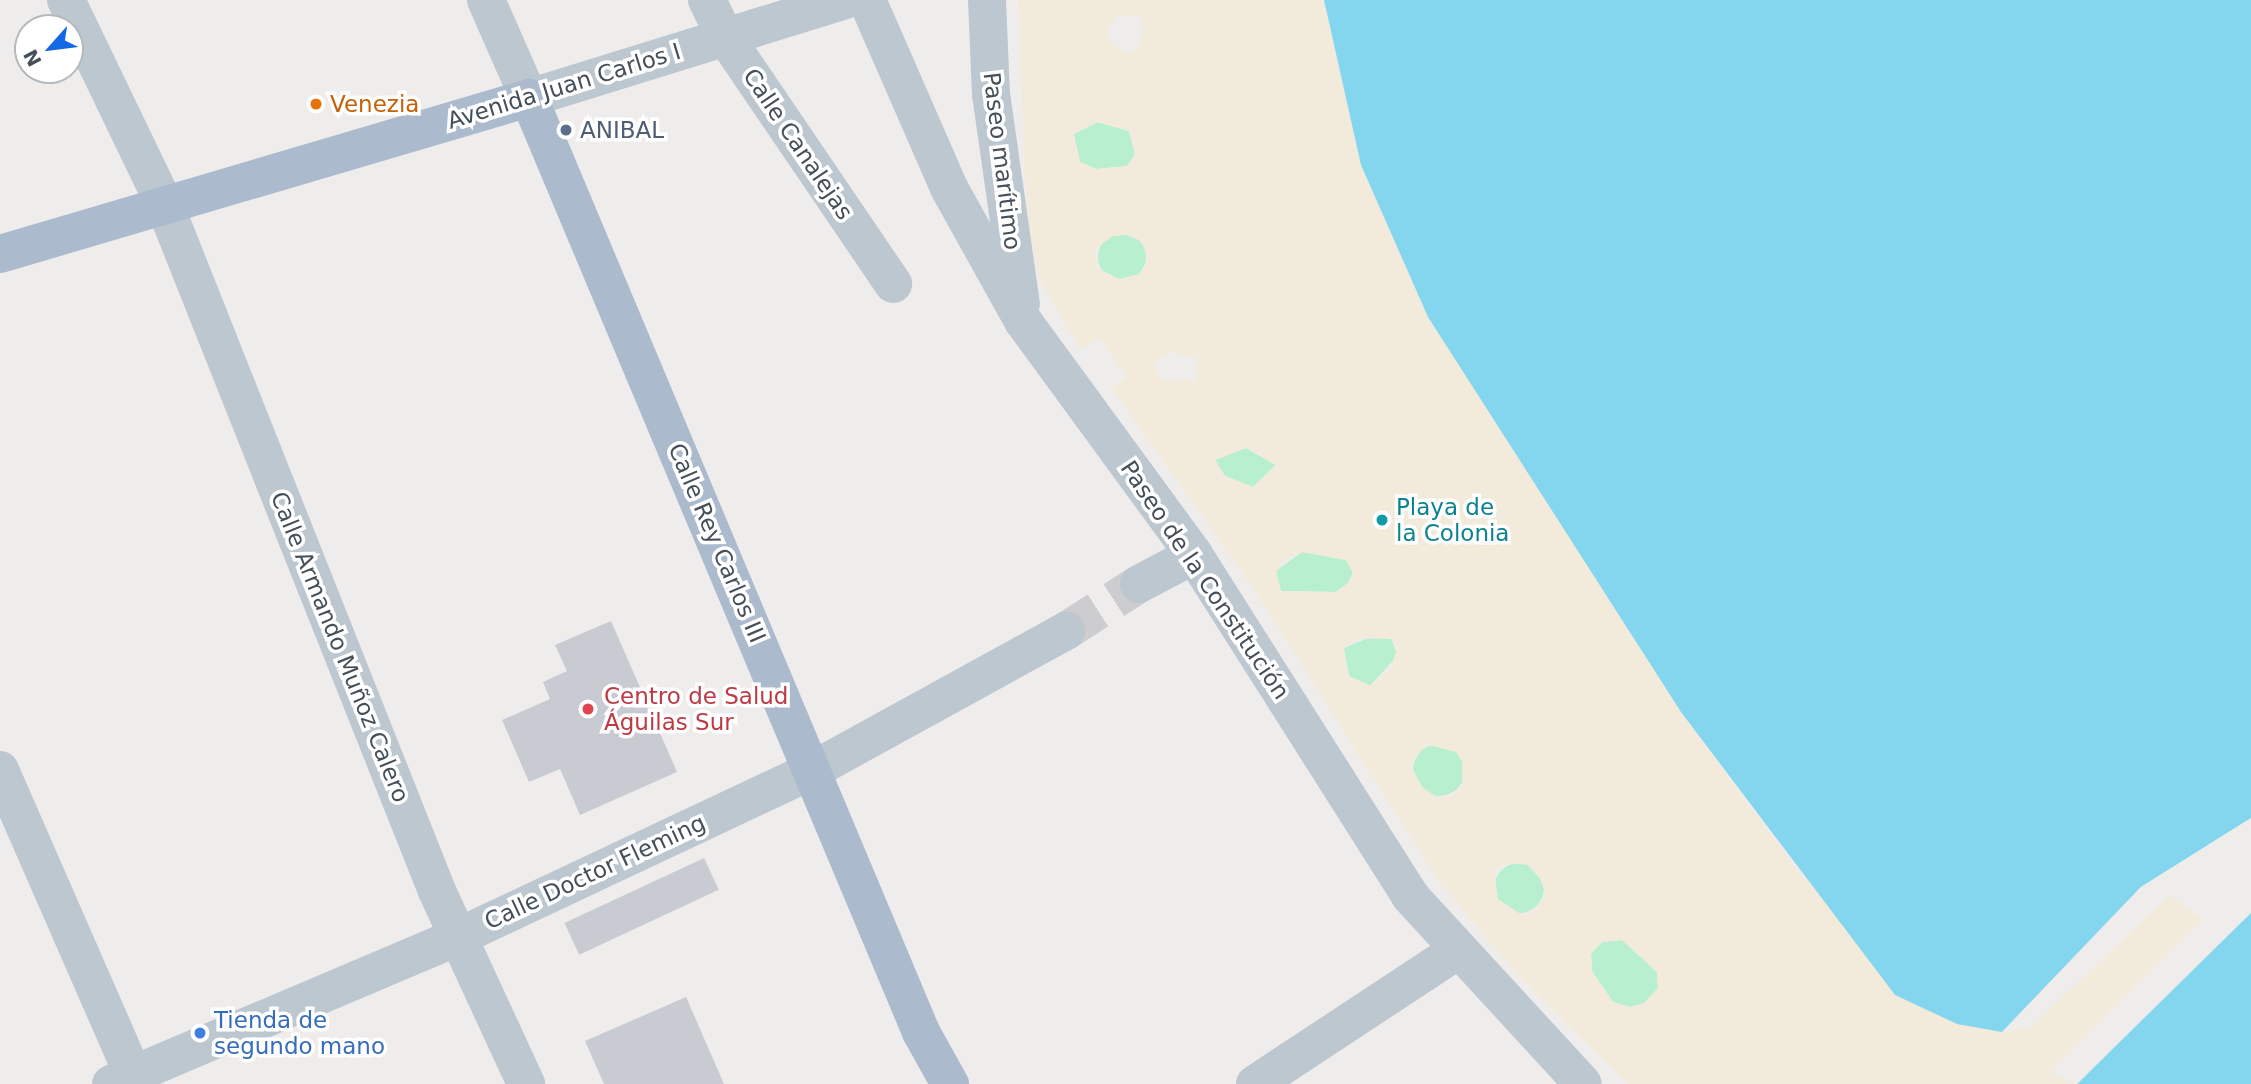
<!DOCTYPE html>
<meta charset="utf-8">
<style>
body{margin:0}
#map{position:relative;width:2251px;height:1084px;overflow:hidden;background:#efecec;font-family:"DejaVu Sans",sans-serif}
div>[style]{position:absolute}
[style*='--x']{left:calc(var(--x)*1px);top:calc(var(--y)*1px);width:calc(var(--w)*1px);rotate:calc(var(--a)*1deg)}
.green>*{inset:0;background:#b8f0cf}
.round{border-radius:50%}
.sand>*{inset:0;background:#f2ebdc}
.water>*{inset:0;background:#83d6ee}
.pier>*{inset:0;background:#efecec}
.building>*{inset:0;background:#c9cbd2;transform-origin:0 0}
.minor-tunnel>*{height:38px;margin-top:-19px;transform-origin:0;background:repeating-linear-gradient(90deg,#cdcdcf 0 38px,transparent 0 57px)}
.minor>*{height:38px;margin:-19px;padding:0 19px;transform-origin:19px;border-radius:19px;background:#bcc7d0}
.major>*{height:38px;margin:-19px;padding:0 19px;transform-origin:19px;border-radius:19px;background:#abbbcd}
.dots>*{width:19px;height:19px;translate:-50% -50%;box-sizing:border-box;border:4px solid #fff;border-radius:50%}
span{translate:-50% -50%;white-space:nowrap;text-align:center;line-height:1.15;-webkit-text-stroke:7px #fff;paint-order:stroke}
.street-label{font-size:23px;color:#444f5a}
.food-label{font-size:23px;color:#c56008}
.left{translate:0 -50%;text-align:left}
.service-label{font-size:23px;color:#4e5e75}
.culture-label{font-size:23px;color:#0d838f}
.health-label{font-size:23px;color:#be3a42}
.shop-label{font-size:23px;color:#366cbe}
.north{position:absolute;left:14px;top:14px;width:70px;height:70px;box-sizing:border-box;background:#fff;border:2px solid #b4b9bd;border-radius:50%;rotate:242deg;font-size:19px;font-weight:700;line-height:28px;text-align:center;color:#444f5a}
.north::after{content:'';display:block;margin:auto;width:24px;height:32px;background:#1369e3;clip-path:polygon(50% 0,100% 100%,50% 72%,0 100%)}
</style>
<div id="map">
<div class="green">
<i style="clip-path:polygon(1097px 122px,1129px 131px,1135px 155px,1127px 166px,1096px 169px,1080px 162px,1073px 134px)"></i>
<i class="round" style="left:1098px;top:233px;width:48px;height:48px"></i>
<i style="clip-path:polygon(1246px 448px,1276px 465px,1253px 487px,1225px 476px,1215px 460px)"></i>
<i style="clip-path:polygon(1302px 552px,1346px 560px,1353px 573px,1348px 583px,1336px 592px,1281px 591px,1276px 571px)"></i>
<i style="clip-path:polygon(1373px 636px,1391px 639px,1398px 655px,1370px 686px,1349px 676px,1344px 648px)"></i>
<i class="round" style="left:1413px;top:744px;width:52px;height:52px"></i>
<i class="round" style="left:1494px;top:863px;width:50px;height:50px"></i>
<i style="clip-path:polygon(1622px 940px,1657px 972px,1658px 988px,1645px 1003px,1630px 1007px,1613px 1002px,1592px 971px,1591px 954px,1602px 942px)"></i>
</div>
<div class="sand">
<i style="clip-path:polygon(evenodd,1018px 0,1324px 0,1361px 165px,1428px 317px,1681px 712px,1802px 877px,2002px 1032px,2031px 1027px,2170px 895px,2203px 920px,2050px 1072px,2077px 1084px,1628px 1084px,1524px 982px,1439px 882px,1252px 586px,1112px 389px,1126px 377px,1100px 338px,1080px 349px,1040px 281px,1027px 221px,1018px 0,1118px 15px,1140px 17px,1143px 24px,1141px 44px,1128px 54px,1111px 43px,1107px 31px,1118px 15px,1018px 0,1098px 122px,1129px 131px,1135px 154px,1127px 166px,1096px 169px,1080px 162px,1074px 134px,1098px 122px,1018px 0,1127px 235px,1141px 241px,1149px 258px,1139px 274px,1119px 279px,1098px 268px,1094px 250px,1113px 236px,1127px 235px,1018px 0,1169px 352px,1197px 358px,1196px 381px,1162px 380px,1154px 365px,1169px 352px,1018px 0,1246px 448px,1276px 465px,1253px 487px,1225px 476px,1215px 460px,1246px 448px,1018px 0,1303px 552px,1346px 560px,1353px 573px,1348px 583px,1336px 592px,1281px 591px,1276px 571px,1284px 559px,1303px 552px,1018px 0,1358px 638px,1391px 639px,1398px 646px,1390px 669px,1371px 686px,1349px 676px,1346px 665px,1344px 648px,1358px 638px,1018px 0,1425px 744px,1456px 752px,1462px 762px,1462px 786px,1451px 796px,1438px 798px,1422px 787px,1411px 766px,1425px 744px,1018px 0,1508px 863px,1528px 865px,1540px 879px,1546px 895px,1536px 910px,1522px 915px,1498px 899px,1494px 870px,1508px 863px,1018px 0,1622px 940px,1657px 972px,1658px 988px,1644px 1003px,1630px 1007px,1613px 1002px,1592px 971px,1591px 954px,1602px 942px,1622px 940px)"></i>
</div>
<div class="water">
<i style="clip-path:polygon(1324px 0,2251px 0,2251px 818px,2141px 887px,2002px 1032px,1957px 1024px,1895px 995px,1681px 712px,1428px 317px,1361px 165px)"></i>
<i style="clip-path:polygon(2251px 913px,2251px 1084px,2077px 1084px,2078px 1083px)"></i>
</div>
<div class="pier">
<i style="clip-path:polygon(2251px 818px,2143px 889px,2002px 1032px,2141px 887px)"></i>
<i style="clip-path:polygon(2251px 909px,2078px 1083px,2075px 1081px,2249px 910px)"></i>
</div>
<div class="building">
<i style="clip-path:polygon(611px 621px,677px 772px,580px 815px,560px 769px,529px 782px,502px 720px,550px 699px,543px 682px,567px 671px,555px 645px)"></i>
<i style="left:704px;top:858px;width:35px;height:154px;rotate:65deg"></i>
<i style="clip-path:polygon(686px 997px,724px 1084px,604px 1084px,585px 1041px)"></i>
</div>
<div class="minor-tunnel">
<i style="--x:1066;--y:631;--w:87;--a:-32.8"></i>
</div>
<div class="minor">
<i style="--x:66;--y:0;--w:229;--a:64.3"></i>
<i style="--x:165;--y:206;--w:737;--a:68.34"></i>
<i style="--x:437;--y:891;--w:213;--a:65.2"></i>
<i style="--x:486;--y:0;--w:107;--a:66.3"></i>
<i style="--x:529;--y:98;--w:331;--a:-17.2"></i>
<i style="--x:707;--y:0;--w:39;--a:64"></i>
<i style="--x:724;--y:35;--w:301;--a:55.8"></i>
<i style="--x:867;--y:0;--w:205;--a:66.4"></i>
<i style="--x:949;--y:188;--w:152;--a:60.9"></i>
<i style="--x:1023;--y:321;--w:290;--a:53.8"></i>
<i style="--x:1194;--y:555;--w:404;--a:57.6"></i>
<i style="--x:1410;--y:896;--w:255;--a:47.4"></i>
<i style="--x:987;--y:0;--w:94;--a:87.6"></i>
<i style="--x:991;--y:94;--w:212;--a:81.9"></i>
<i style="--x:1139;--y:584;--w:62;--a:-27.8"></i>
<i style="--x:0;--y:770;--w:343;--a:66.4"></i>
<i style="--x:111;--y:1084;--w:377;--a:-23"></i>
<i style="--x:458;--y:937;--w:392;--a:-25.2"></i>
<i style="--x:813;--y:770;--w:289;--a:-28.8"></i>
<i style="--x:1255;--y:1084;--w:242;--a:-33.4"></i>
</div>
<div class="major">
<i style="--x:0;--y:254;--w:552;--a:-16.43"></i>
<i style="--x:529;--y:98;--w:1013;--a:67.23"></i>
<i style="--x:921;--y:1032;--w:60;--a:60.9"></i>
</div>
<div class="dots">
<i style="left:316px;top:104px;background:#e8710a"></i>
<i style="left:566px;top:130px;background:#5c6f8a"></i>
<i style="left:1382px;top:520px;background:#0f9aa8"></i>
<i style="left:588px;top:709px;background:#e0444e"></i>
<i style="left:200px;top:1033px;background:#3f7fe0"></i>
</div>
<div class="street-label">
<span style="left:564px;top:86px;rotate:-17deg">Avenida Juan Carlos I</span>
<span style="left:798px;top:144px;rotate:56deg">Calle Canalejas</span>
<span style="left:1002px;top:161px;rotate:83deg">Paseo marítimo</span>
<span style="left:717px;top:543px;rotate:67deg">Calle Rey Carlos III</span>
<span style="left:1205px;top:580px;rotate:56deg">Paseo de la Constitución</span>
<span style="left:340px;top:647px;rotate:68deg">Calle Armando Muñoz Calero</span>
<span style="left:595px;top:872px;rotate:-25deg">Calle Doctor Fleming</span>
</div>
<div class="food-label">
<span class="left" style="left:330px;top:104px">Venezia</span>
</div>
<div class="service-label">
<span class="left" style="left:580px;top:130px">ANIBAL</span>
</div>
<div class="culture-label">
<span class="left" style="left:1396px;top:520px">Playa de<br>la Colonia</span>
</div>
<div class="health-label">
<span class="left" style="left:604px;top:709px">Centro de Salud<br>Águilas Sur</span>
</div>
<div class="shop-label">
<span class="left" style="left:214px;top:1033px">Tienda de<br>segundo mano</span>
</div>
<div class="north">N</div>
</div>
